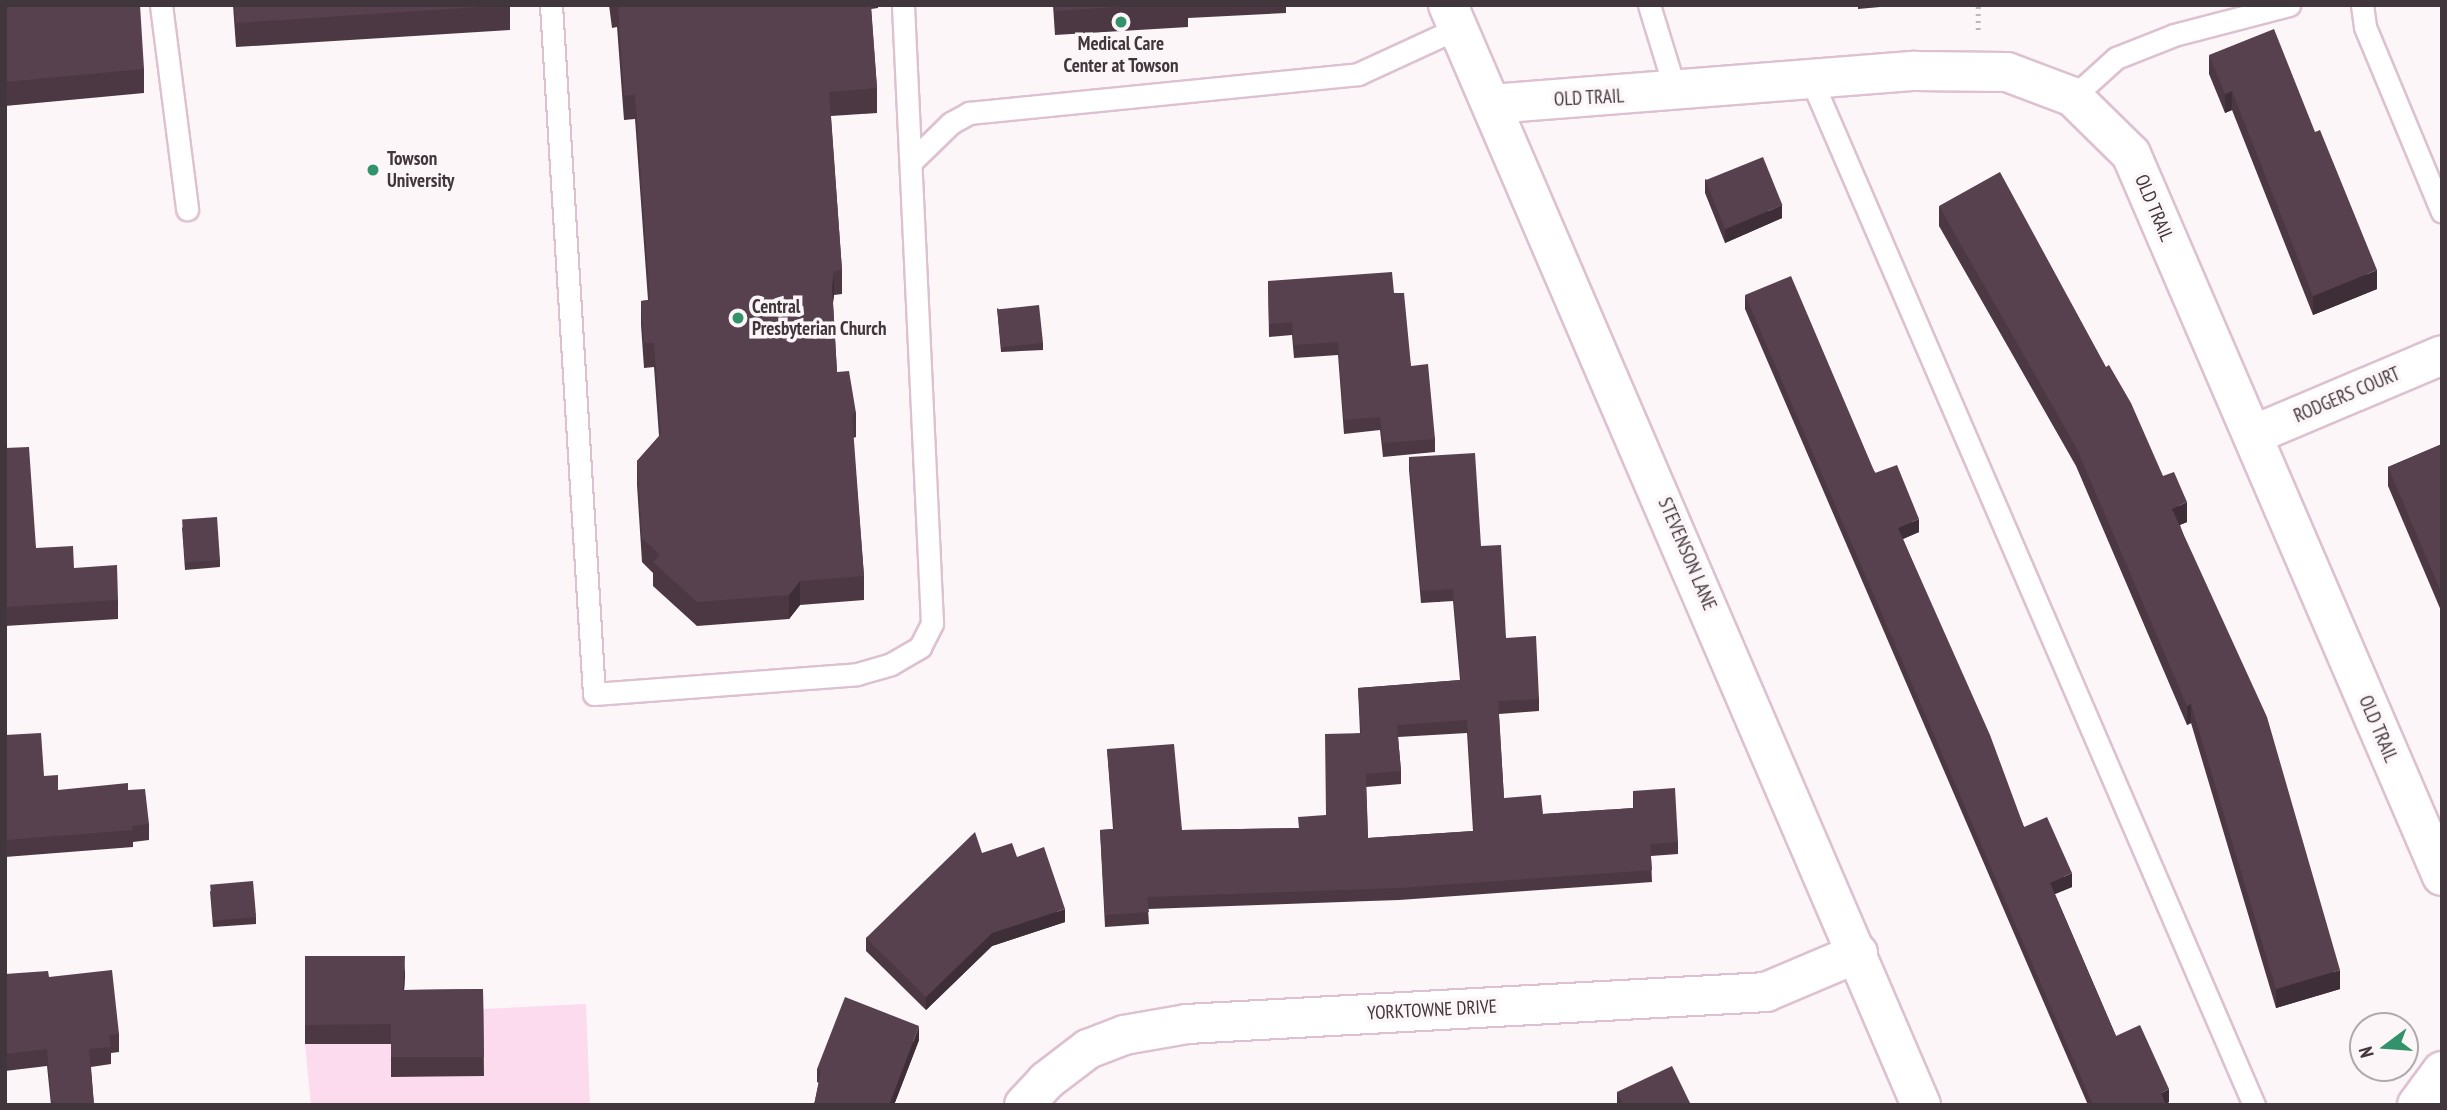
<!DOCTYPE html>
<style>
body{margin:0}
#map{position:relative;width:2447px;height:1110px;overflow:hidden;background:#fcf6f9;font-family:"PT Sans Narrow",sans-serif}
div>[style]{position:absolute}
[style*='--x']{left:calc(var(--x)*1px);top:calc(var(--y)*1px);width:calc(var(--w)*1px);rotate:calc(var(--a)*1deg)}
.green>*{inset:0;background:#fbdbed}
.path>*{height:4.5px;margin-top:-2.25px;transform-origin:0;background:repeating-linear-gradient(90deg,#beb6ba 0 2px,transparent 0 7px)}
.roads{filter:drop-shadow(2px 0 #ddc1d0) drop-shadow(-2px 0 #ddc1d0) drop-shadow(0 2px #ddc1d0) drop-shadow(0 -2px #ddc1d0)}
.service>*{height:21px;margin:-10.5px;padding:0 10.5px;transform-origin:10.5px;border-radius:10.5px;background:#fff}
.minor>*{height:38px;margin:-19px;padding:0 19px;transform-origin:19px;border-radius:19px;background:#fff}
.tertiary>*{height:38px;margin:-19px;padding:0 19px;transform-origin:19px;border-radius:19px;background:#fff}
.wall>*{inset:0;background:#4c3843}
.shaded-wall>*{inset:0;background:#3e2e37}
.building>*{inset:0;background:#58414e;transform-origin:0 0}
.dots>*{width:19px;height:19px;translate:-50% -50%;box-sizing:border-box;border:4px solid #fcf6f9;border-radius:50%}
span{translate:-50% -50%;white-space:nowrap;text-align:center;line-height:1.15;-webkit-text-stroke:7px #fcf6f9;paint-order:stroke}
.poi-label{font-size:19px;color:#41363c;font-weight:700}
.left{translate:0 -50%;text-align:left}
.street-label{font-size:19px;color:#41363c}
.frame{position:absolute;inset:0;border:7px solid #41363c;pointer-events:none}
.north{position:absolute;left:2349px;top:1012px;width:70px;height:70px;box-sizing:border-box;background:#fcf6f9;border:2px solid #b1a9ad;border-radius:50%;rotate:254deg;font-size:19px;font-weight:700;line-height:28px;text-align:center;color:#41363c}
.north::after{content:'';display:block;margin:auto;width:24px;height:32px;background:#31926c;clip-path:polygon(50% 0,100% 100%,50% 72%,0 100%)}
</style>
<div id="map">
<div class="green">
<i style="clip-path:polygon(586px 1004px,590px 1105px,311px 1105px,305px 1044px,391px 1044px,391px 1077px,483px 1076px,483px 1009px)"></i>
</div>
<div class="path">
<i style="--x:1978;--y:30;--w:25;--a:-90"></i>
</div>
<div class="roads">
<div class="service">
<i style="--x:161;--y:5;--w:206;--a:82.7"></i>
<i style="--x:551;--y:5;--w:690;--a:86.43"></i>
<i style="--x:594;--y:694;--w:264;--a:-4.3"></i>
<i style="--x:857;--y:674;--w:35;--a:-16"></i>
<i style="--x:891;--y:664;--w:34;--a:-30"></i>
<i style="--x:920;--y:647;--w:27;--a:-63"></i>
<i style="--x:932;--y:623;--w:619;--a:-92.69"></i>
<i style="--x:1649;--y:5;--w:92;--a:72.9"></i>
<i style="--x:2362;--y:5;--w:22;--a:82"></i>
<i style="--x:2365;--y:27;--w:200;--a:67.4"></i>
<i style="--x:1811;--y:79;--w:1118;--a:66.65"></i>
<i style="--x:2073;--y:97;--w:58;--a:-42.2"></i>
<i style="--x:2116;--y:58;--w:62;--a:-21.6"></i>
<i style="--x:2174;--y:35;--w:119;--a:-14.6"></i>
<i style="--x:911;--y:162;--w:56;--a:-44.3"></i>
<i style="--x:951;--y:123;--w:21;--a:-29"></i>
<i style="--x:969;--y:113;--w:391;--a:-5.7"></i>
<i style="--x:1358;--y:74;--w:110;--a:-24.7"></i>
</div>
<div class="minor">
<i style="--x:1492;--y:104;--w:424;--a:-4.5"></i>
<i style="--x:1915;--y:71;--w:92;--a:0.6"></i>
<i style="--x:2007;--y:72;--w:71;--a:20.7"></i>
<i style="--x:2073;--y:97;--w:81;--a:44.5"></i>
<i style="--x:2131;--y:154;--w:786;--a:66.7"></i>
<i style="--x:2253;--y:435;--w:205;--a:-22.9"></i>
<i style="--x:1024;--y:1105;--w:33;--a:-47"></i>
<i style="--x:1046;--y:1081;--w:53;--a:-37.3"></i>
<i style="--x:1088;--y:1049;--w:39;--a:-21"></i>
<i style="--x:1124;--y:1035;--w:64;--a:-9.9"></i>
<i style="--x:1187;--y:1024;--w:580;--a:-3.16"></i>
<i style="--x:1766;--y:992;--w:100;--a:-23"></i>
<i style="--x:2417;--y:1105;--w:42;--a:-53.7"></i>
</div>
<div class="tertiary">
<i style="--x:1448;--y:5;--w:1197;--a:66.73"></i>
</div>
</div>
<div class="wall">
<i style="clip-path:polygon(5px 5px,144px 69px,144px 93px,5px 106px)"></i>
<i style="clip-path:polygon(233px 5px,510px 5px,510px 30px,236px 47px)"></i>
<i style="clip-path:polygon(609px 5px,878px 5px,878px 8px,871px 9px,877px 88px,877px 113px,831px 116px,842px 270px,842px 294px,834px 295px,833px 302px,837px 372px,856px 413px,856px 437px,853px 438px,864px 576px,864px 600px,800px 605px,789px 619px,697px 626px,653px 586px,653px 573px,642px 562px,637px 485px,637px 461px,659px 436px,654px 367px,644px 368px,641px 325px,641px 301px,648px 300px,635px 119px,624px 120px,617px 27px,612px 28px)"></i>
<i style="clip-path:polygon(1053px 5px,1286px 5px,1286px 13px,1188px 18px,1188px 27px,1055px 35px)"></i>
<i style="clip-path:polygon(1858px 5px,1902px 5px,1858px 9px)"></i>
<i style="clip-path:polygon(2209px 55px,2377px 289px,2313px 315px,2232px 110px,2225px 113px,2209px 74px)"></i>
<i style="clip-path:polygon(1705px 179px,1782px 218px,1725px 243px,1705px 193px)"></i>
<i style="clip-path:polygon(1939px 206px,2163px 476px,2187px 522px,2180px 525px,2340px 989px,2276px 1008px,2191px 723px,2187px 725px,2076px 466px,1939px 226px)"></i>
<i style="clip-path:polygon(1268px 281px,1394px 293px,1411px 366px,1435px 439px,1435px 452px,1383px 457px,1380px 430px,1344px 434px,1338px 355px,1294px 358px,1292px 335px,1269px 337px)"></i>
<i style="clip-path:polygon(1745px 295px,1919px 532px,1903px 539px,2024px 827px,2072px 887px,2055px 894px,2116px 1036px,2169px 1102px,2166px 1104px,2166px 1105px,2088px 1105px,1745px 309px)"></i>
<i style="clip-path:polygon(997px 308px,1043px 343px,1043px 350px,1001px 352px)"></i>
<i style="clip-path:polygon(2442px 444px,2442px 613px,2388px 486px,2388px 467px)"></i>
<i style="clip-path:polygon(5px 448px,36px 548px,74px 568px,118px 600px,118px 619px,5px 626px)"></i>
<i style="clip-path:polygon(evenodd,1409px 457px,1481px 546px,1506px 638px,1539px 699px,1539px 711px,1499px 714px,1504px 798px,1543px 814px,1633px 808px,1633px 791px,1678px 842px,1678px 854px,1651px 856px,1652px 882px,1399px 900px,1148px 909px,1149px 924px,1105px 927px,1100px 830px,1113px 829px,1107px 749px,1182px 830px,1299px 828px,1326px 815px,1360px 733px,1358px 688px,1460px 680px,1453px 601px,1421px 603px,1409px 470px,1409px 457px,1467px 733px,1473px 831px,1368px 838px,1366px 787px,1401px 784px,1401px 771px,1398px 737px,1467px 733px)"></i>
<i style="clip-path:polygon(182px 527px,220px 560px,220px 567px,185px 570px)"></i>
<i style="clip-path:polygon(5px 735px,44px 776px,58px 790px,128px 790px,149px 824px,149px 840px,133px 842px,133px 847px,5px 857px)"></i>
<i style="clip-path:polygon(982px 853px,1017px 857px,1065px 922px,992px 946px,926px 1010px,866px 951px,866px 938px)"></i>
<i style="clip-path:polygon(210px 891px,256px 917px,256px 924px,213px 927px)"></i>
<i style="clip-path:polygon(305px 956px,405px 975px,404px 990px,483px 989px,484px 1076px,391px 1077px,391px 1044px,305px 1044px)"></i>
<i style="clip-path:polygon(5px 974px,49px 977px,119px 1034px,119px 1052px,111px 1053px,111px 1064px,91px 1067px,94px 1105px,51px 1105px,47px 1066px,5px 1071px)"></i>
<i style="clip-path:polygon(919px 1040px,894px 1105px,814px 1105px,819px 1083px,817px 1082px,817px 1069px)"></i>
<i style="clip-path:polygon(1617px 1092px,1691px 1105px,1617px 1105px)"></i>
</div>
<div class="shaded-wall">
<i style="clip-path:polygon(2232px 91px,2232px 110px,2225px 113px,2225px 94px)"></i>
<i style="clip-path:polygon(1782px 205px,1782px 218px,1725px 243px,1725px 230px)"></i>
<i style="clip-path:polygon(2377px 270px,2377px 289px,2313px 315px,2313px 296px)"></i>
<i style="clip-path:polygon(834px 271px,834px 295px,832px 311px,832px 287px)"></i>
<i style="clip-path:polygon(2187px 502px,2187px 522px,2172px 528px,2172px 509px)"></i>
<i style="clip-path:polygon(1919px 519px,1919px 532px,1898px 541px,1898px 528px)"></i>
<i style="clip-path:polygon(800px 581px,800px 605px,789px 619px,789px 595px)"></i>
<i style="clip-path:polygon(2191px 704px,2191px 723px,2187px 725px,2187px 706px)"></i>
<i style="clip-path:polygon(2072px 873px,2072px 887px,2050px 896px,2050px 883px)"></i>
<i style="clip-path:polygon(1065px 909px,1065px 922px,992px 946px,926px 1010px,926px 997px,992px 933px)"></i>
<i style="clip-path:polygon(405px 956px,405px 975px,403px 1009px,403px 990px)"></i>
<i style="clip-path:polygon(2340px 970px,2340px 989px,2276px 1008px,2276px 989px)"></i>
<i style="clip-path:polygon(919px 1026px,919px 1040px,894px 1105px,889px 1105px)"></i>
<i style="clip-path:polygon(2169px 1089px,2169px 1102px,2164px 1105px,2161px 1093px)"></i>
</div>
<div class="building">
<i style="clip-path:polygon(5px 5px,140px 5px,144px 69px,5px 82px)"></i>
<i style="clip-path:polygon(234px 5px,510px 5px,236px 23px)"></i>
<i style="clip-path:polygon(618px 5px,871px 5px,877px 88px,829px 92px,842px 270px,834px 271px,832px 287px,837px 372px,849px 371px,856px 413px,852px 414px,864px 576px,800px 581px,789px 595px,697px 602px,653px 562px,660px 555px,642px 538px,637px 461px,661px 434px,654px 343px,644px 343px,641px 301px,650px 300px,635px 95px,624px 96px)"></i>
<i style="clip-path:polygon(1055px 5px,1146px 5px,1055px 11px)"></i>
<i style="clip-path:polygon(2274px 29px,2315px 132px,2320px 130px,2377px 270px,2313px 296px,2232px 91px,2225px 94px,2209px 55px)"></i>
<i style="left:1763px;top:157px;width:52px;height:62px;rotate:68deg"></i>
<i style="clip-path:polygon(2000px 172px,2106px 367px,2109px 365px,2131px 403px,2163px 476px,2174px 472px,2187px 502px,2172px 509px,2267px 717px,2340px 970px,2276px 989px,2191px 704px,2187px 706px,2076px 447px,1939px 206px)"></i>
<i style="clip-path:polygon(1392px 272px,1394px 293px,1404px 293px,1411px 366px,1428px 364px,1435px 439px,1383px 443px,1380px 417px,1344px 420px,1338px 342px,1294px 345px,1292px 322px,1269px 324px,1268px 281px)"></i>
<i style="clip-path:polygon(1791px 276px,1875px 473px,1897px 465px,1919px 519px,1898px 528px,1990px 735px,2024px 827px,2047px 817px,2072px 873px,2050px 883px,2116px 1036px,2140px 1025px,2169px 1089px,2161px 1093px,2166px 1105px,2093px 1105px,1745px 295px)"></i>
<i style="left:1039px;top:305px;width:38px;height:42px;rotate:84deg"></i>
<i style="clip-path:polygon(2442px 444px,2442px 594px,2388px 467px)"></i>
<i style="clip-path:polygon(29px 447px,36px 548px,73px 546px,74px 568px,117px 565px,118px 600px,5px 607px,5px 448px)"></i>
<i style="clip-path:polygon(evenodd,1475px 453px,1481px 546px,1501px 545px,1506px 638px,1536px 636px,1539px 699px,1498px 701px,1504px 798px,1541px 795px,1543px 814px,1634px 808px,1633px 791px,1675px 788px,1678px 842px,1650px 844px,1652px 870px,1399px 888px,1147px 897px,1149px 912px,1105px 915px,1100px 830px,1114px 829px,1107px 749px,1174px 744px,1182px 830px,1299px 828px,1298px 817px,1326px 815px,1325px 734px,1361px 733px,1358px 688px,1461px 680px,1453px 589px,1421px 591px,1409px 457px,1475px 453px,1467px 720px,1474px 831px,1368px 838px,1366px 774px,1401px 771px,1397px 725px,1467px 720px)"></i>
<i style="left:217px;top:517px;width:43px;height:35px;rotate:86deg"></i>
<i style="clip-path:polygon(41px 733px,44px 776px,58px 775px,58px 790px,128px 783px,128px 790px,145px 789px,149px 824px,132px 826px,133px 830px,5px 840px,5px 735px)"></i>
<i style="clip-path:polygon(975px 832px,982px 853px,1012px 843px,1017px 857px,1044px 847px,1065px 909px,992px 933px,926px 997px,866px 938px)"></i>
<i style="left:253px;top:881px;width:36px;height:43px;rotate:85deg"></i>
<i style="clip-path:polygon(305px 956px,405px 956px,403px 990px,483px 989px,484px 1057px,391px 1057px,391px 1024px,305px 1025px)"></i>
<i style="clip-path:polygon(112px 970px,119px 1034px,109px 1035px,111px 1047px,89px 1049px,94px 1105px,52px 1105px,47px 1049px,5px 1054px,5px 974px,48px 971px,49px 977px)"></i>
<i style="clip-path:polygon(845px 997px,919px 1026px,889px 1105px,814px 1105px,821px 1070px,817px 1069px)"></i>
<i style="clip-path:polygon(1672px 1066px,1691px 1105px,1623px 1105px,1617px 1092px)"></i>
</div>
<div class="dots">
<i style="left:1121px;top:22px;background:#31926c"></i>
<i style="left:373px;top:170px;background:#31926c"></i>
<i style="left:738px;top:318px;background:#31926c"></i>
</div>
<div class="poi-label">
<span style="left:1121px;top:55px">Medical Care<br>Center at Towson</span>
<span class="left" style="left:387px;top:170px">Towson<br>University</span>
<span class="left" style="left:752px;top:318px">Central<br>Presbyterian Church</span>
</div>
<div class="street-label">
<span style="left:1589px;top:98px;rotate:-3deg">OLD TRAIL</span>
<span style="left:2154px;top:208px;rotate:67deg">OLD TRAIL</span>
<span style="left:2347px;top:395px;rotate:-23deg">RODGERS COURT</span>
<span style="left:1687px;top:554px;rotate:67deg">STEVENSON LANE</span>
<span style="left:2378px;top:729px;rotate:67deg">OLD TRAIL</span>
<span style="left:1432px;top:1010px;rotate:-3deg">YORKTOWNE DRIVE</span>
</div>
<div class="frame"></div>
<div class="north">N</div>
</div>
